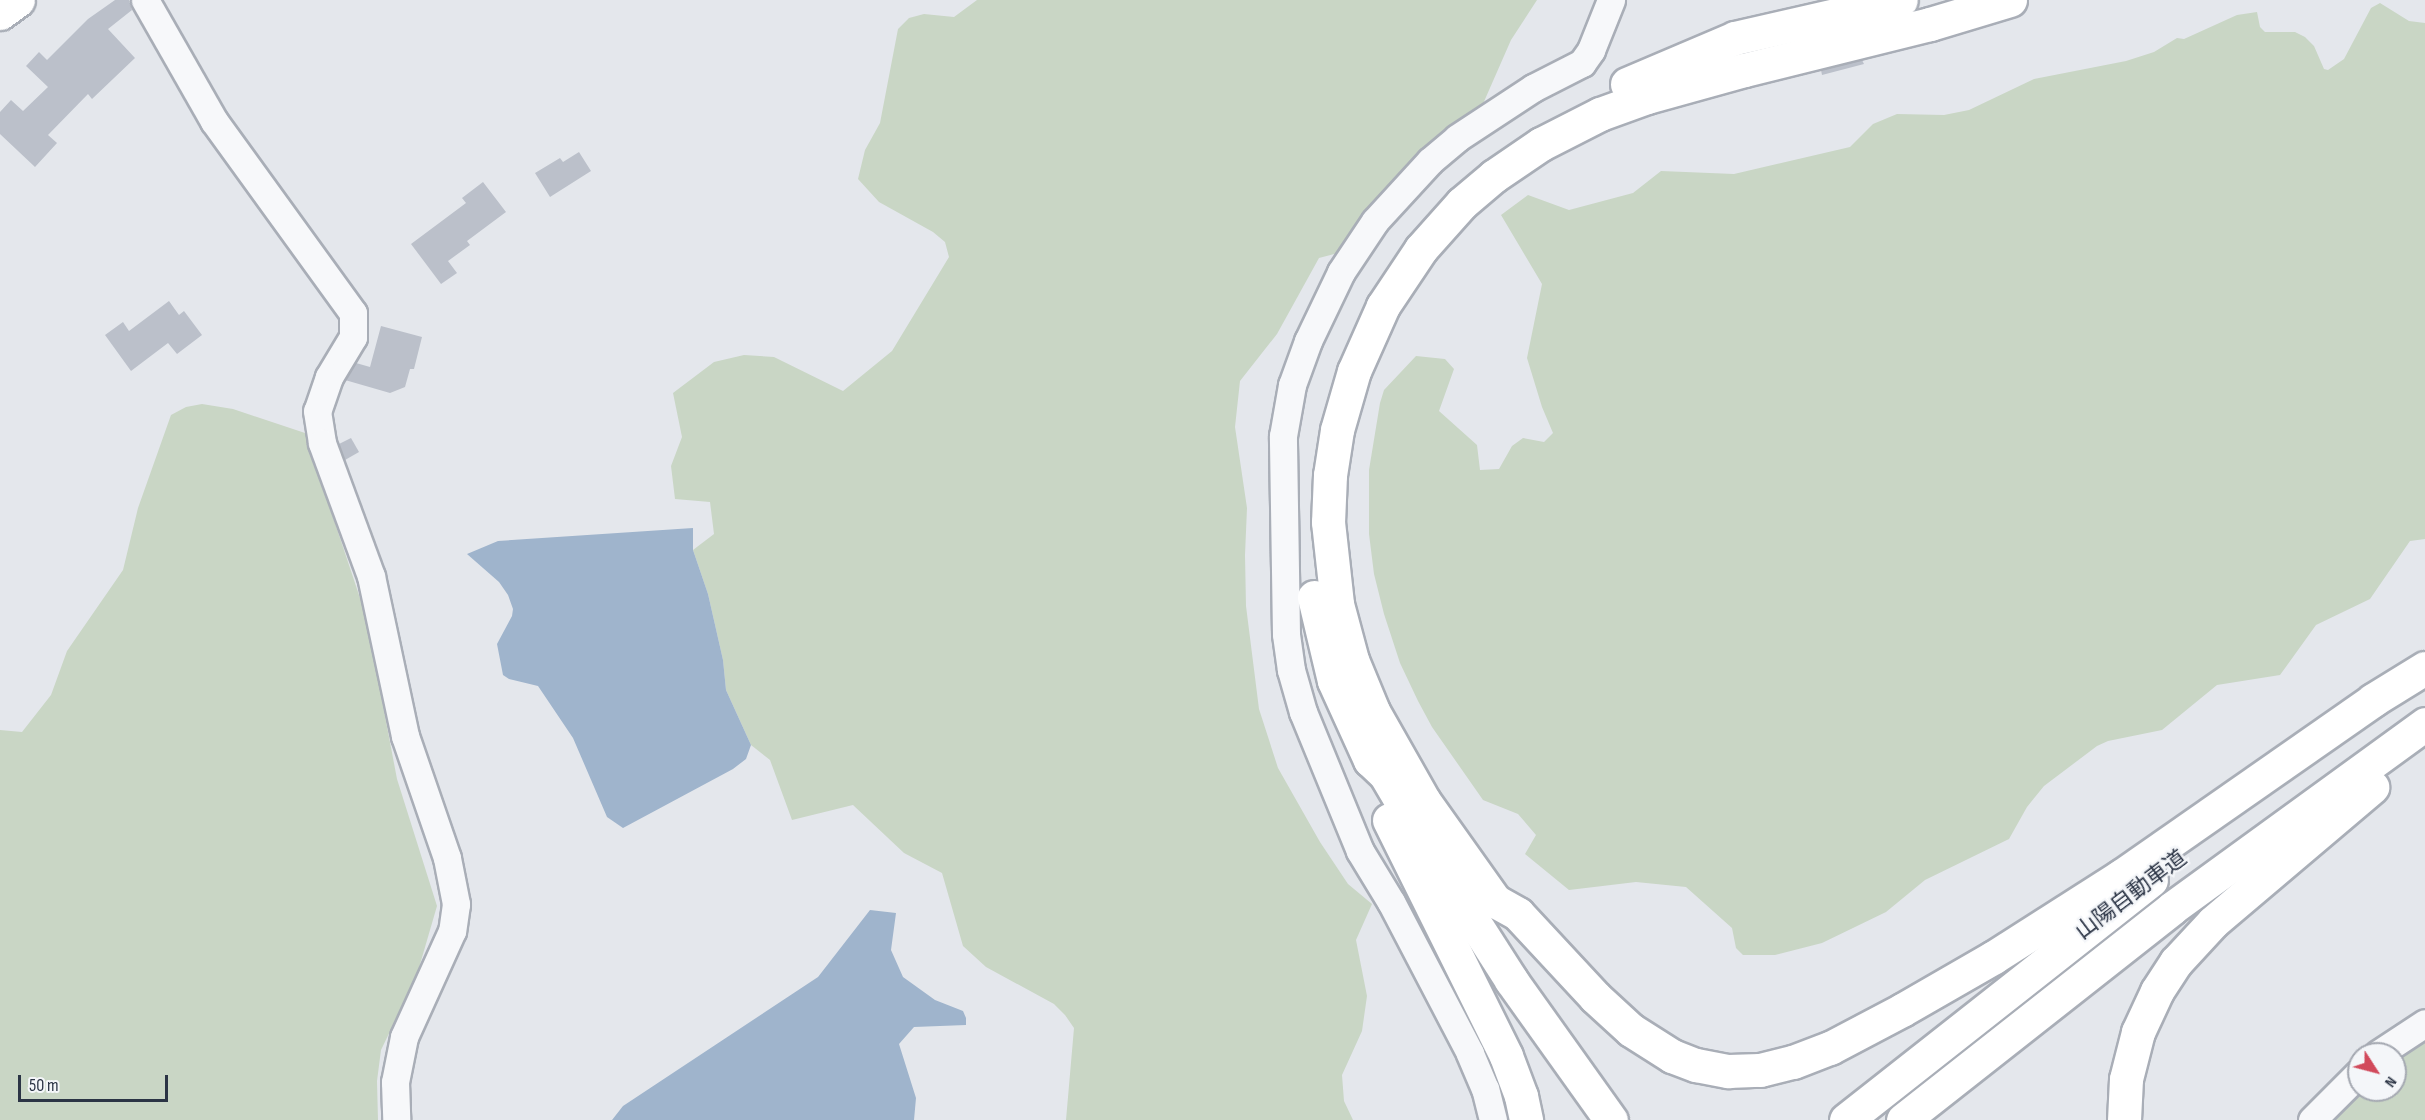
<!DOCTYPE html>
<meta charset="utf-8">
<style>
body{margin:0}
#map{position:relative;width:2425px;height:1120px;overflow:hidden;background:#e4e7ec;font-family:"Sofia Sans Condensed","Noto Sans JP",sans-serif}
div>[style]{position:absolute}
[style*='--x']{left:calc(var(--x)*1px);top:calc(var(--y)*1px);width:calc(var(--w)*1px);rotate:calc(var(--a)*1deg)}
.green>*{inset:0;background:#c9d6c5}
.water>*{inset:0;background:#9fb4cc}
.building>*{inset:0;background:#bbc0ca}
.roads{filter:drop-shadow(2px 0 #a9aeb7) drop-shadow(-2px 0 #a9aeb7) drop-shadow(0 2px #a9aeb7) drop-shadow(0 -2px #a9aeb7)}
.minor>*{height:27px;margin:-13.5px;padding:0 13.5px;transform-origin:13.5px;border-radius:13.5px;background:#f7f8fa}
.major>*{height:33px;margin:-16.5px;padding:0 16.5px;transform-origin:16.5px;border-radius:16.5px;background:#fff}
.highway>*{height:33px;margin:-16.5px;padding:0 16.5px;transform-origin:16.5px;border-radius:16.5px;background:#fff}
span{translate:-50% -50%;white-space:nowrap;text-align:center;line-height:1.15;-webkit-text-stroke:4.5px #f4f6f9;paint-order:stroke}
.street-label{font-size:22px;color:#2b3445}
.north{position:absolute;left:2347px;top:1042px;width:60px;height:60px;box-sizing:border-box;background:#f4f6f9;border:2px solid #a4a8b1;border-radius:50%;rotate:126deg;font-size:16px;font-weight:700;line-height:24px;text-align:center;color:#2b3445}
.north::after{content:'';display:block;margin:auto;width:21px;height:27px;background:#d1495b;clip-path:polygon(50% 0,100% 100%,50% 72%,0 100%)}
.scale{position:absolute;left:18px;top:1075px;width:150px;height:27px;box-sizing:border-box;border:3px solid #2b3445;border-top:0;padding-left:8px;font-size:18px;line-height:21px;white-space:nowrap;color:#2b3445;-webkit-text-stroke:4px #f4f6f9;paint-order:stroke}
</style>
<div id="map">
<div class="green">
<i style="clip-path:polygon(977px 0,1537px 0,1511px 40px,1479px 113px,1338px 253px,1319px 258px,1277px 334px,1240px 381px,1235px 427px,1247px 508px,1245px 555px,1246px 606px,1259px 709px,1278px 768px,1320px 842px,1348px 884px,1372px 904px,1356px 940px,1367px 996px,1362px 1031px,1342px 1075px,1344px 1101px,1353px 1120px,1066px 1120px,1074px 1028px,1065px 1015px,1054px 1004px,986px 967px,963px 946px,942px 873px,904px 853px,853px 805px,792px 820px,770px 760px,751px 745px,726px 690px,723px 660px,708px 594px,693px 550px,714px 534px,710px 502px,675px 499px,671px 466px,682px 437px,673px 393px,714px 362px,744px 355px,774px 357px,843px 391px,892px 351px,949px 257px,945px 242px,933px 232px,879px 202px,858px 179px,865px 150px,880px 123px,898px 29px,909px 18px,924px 14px,954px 17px)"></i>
<i style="clip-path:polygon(2380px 3px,2409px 21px,2425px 23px,2425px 539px,2410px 541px,2370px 599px,2316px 625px,2280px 675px,2217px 685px,2162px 730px,2108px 741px,2097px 746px,2044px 786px,2027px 807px,2009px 839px,1925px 880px,1886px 912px,1822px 943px,1775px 955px,1743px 955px,1736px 948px,1732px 928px,1686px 887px,1636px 882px,1569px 890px,1525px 854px,1536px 835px,1518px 814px,1483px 800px,1432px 727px,1418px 701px,1400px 663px,1384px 614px,1374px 574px,1369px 534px,1369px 470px,1380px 403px,1384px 390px,1416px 356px,1445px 359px,1454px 369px,1439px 411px,1477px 445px,1480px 470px,1499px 469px,1512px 446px,1523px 438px,1544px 442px,1553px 433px,1542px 407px,1527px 358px,1542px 284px,1501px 215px,1528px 195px,1569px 210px,1633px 193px,1661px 171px,1734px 174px,1850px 147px,1873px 124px,1897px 114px,1944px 115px,1969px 110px,2034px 79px,2126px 61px,2154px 52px,2177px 38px,2184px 39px,2237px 15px,2257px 12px,2260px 27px,2265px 32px,2295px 32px,2305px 37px,2314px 46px,2324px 69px,2328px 70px,2344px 59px,2371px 8px)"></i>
<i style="clip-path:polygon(202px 404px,233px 409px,305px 433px,366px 616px,397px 779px,437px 906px,416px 978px,381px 1050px,377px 1081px,378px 1120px,0 1120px,0 730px,22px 732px,51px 695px,67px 651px,123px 570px,138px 508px,171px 415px,186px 407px)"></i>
<i style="clip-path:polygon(2425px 1029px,2425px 1120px,2321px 1120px,2359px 1090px,2395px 1090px,2395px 1054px)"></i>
</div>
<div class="water">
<i style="clip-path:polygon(693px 528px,693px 550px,708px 594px,723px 660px,726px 690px,751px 745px,746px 759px,733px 769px,623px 828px,607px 817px,573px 738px,538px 686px,509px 679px,503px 675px,497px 644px,512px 616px,513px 609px,508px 595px,499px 582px,467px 554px,498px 541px)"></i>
<i style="clip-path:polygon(870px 910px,896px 913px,891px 950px,903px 977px,935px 1000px,963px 1011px,966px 1018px,966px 1025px,914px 1027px,899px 1044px,916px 1098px,914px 1120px,612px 1120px,623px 1106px,818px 977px)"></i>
</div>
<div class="building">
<i style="clip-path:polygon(115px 0,129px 0,132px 10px,108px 29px,135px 58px,92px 99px,88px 94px,48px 135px,57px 143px,35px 167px,0 134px,0 112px,11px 100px,23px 111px,48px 87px,26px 66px,39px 52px,47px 60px,88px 19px)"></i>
<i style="clip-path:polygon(1862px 60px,1864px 64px,1822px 75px,1821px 70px)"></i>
<i style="clip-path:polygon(579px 152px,591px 171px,550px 197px,535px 173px,560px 158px,563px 162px)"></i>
<i style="clip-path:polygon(483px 182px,506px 212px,467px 241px,470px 245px,448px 261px,457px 273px,441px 284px,411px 244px,466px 203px,462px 198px)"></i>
<i style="clip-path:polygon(169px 301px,179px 315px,184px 311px,202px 335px,177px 354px,168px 343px,131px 371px,105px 335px,123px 322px,129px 331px)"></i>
<i style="clip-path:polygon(381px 326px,422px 337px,414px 369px,410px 369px,405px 387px,390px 393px,345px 380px,356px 363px,370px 367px)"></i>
<i style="clip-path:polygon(351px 438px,359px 452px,345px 460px,339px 444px)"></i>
</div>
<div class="roads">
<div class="minor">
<i style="--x:145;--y:0;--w:139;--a:60.3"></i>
<i style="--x:214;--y:121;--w:237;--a:54.1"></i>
<i style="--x:353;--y:313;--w:24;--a:90"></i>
<i style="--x:353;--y:337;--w:47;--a:121"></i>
<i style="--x:329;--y:377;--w:36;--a:109"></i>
<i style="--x:317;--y:411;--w:32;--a:81"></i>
<i style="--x:322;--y:443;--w:142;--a:69.8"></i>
<i style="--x:371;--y:576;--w:164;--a:78"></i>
<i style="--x:405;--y:736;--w:129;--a:71"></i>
<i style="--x:447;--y:858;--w:47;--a:78.9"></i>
<i style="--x:456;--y:904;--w:27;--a:98"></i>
<i style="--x:452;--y:931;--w:116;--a:114.4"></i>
<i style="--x:404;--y:1037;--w:46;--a:101.3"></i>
<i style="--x:395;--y:1082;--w:38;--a:88"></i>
<i style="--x:2378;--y:1054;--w:56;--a:-33.4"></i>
<i style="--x:1493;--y:1120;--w:32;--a:-104"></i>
<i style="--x:1485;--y:1089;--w:39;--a:-113"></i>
<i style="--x:1470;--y:1053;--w:170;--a:-117.6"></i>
<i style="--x:1391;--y:902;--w:60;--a:-121.3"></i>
<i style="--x:1360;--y:851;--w:150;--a:-112.3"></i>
<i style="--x:1303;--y:712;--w:44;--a:-105.9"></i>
<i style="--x:1291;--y:670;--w:36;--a:-98"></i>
<i style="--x:1286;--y:634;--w:198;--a:-90.9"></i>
<i style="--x:1283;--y:436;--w:52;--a:-80"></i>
<i style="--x:1292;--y:385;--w:47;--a:-70"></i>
<i style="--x:1308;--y:341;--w:76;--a:-64.4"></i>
<i style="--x:1341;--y:272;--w:61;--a:-56.3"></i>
<i style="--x:1375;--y:221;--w:81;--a:-47.5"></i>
<i style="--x:1430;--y:161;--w:35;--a:-40"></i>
<i style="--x:1457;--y:138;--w:91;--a:-33.3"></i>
<i style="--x:1533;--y:88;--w:55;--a:-27"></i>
<i style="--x:1582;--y:63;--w:16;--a:-55"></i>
<i style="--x:1591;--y:50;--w:54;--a:-68.2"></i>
<i style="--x:2312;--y:1120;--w:66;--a:-45"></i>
</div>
<div class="major">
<i style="--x:0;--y:13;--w:22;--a:-36"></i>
</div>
<div class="highway">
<i style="--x:2010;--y:0;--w:84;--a:163.3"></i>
<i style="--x:1930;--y:24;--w:192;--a:166.1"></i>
<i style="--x:1744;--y:70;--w:101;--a:164.4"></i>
<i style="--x:1647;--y:97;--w:50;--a:160.1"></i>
<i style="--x:1600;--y:114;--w:66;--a:153"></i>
<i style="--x:1541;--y:144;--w:57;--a:145.8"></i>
<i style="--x:1494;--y:176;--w:42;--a:139.8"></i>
<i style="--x:1462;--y:203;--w:62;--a:131.7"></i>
<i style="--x:1421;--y:249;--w:69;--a:123.7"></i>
<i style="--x:1383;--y:306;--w:71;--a:114"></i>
<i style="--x:1354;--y:371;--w:61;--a:106.1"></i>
<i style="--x:1337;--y:430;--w:46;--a:98.8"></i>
<i style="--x:1330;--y:475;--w:47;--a:92.4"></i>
<i style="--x:1328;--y:522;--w:82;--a:83.7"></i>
<i style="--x:1337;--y:604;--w:58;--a:75"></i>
<i style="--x:1352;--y:660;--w:55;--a:67.6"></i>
<i style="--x:1373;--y:711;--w:103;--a:60.5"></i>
<i style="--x:1424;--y:801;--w:123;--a:54.6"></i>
<i style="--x:1495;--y:901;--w:26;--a:29"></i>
<i style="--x:1518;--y:914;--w:113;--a:47.1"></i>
<i style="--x:1595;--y:997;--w:49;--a:42.5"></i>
<i style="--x:1631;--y:1030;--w:49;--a:32.4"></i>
<i style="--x:1672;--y:1056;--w:26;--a:21"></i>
<i style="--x:1696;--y:1065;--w:33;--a:11"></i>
<i style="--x:1728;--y:1071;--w:32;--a:-2"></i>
<i style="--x:1760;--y:1070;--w:34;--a:-14"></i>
<i style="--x:1793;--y:1062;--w:40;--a:-21"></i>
<i style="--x:1830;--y:1048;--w:81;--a:-27.8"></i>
<i style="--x:1902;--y:1010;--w:106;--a:-29.9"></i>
<i style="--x:1994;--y:957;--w:151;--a:-32.5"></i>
<i style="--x:2121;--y:876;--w:307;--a:-34.9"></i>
<i style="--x:2373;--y:700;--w:61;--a:-31.6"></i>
<i style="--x:1627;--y:84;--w:117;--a:-23.1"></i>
<i style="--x:1735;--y:38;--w:170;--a:-12.9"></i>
<i style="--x:1314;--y:597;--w:86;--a:76.6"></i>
<i style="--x:1334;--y:681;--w:87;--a:65.5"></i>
<i style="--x:1370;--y:760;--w:21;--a:43"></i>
<i style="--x:1385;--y:774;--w:130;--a:59.5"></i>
<i style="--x:1451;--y:886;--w:112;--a:57.4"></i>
<i style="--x:1511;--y:980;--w:172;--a:54.5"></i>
<i style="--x:1389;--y:820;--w:263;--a:63.6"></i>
<i style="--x:1506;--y:1056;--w:43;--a:69.4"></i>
<i style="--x:1521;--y:1096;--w:25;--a:78"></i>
<i style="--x:1846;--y:1120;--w:388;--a:-38.2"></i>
<i style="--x:1903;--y:1120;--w:342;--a:-38.2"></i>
<i style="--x:2172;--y:908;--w:313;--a:-36"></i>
<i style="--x:2124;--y:1120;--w:41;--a:-87.2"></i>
<i style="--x:2126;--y:1079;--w:49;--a:-75.7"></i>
<i style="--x:2138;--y:1032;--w:45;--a:-65.1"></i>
<i style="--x:2157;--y:991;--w:35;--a:-57"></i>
<i style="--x:2176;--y:962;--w:54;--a:-47.2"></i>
<i style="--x:2213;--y:922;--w:209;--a:-40.3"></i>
</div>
</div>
<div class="street-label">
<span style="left:2131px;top:895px;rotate:-37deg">山陽自動車道</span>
</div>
<div class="north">N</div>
<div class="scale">50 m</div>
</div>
